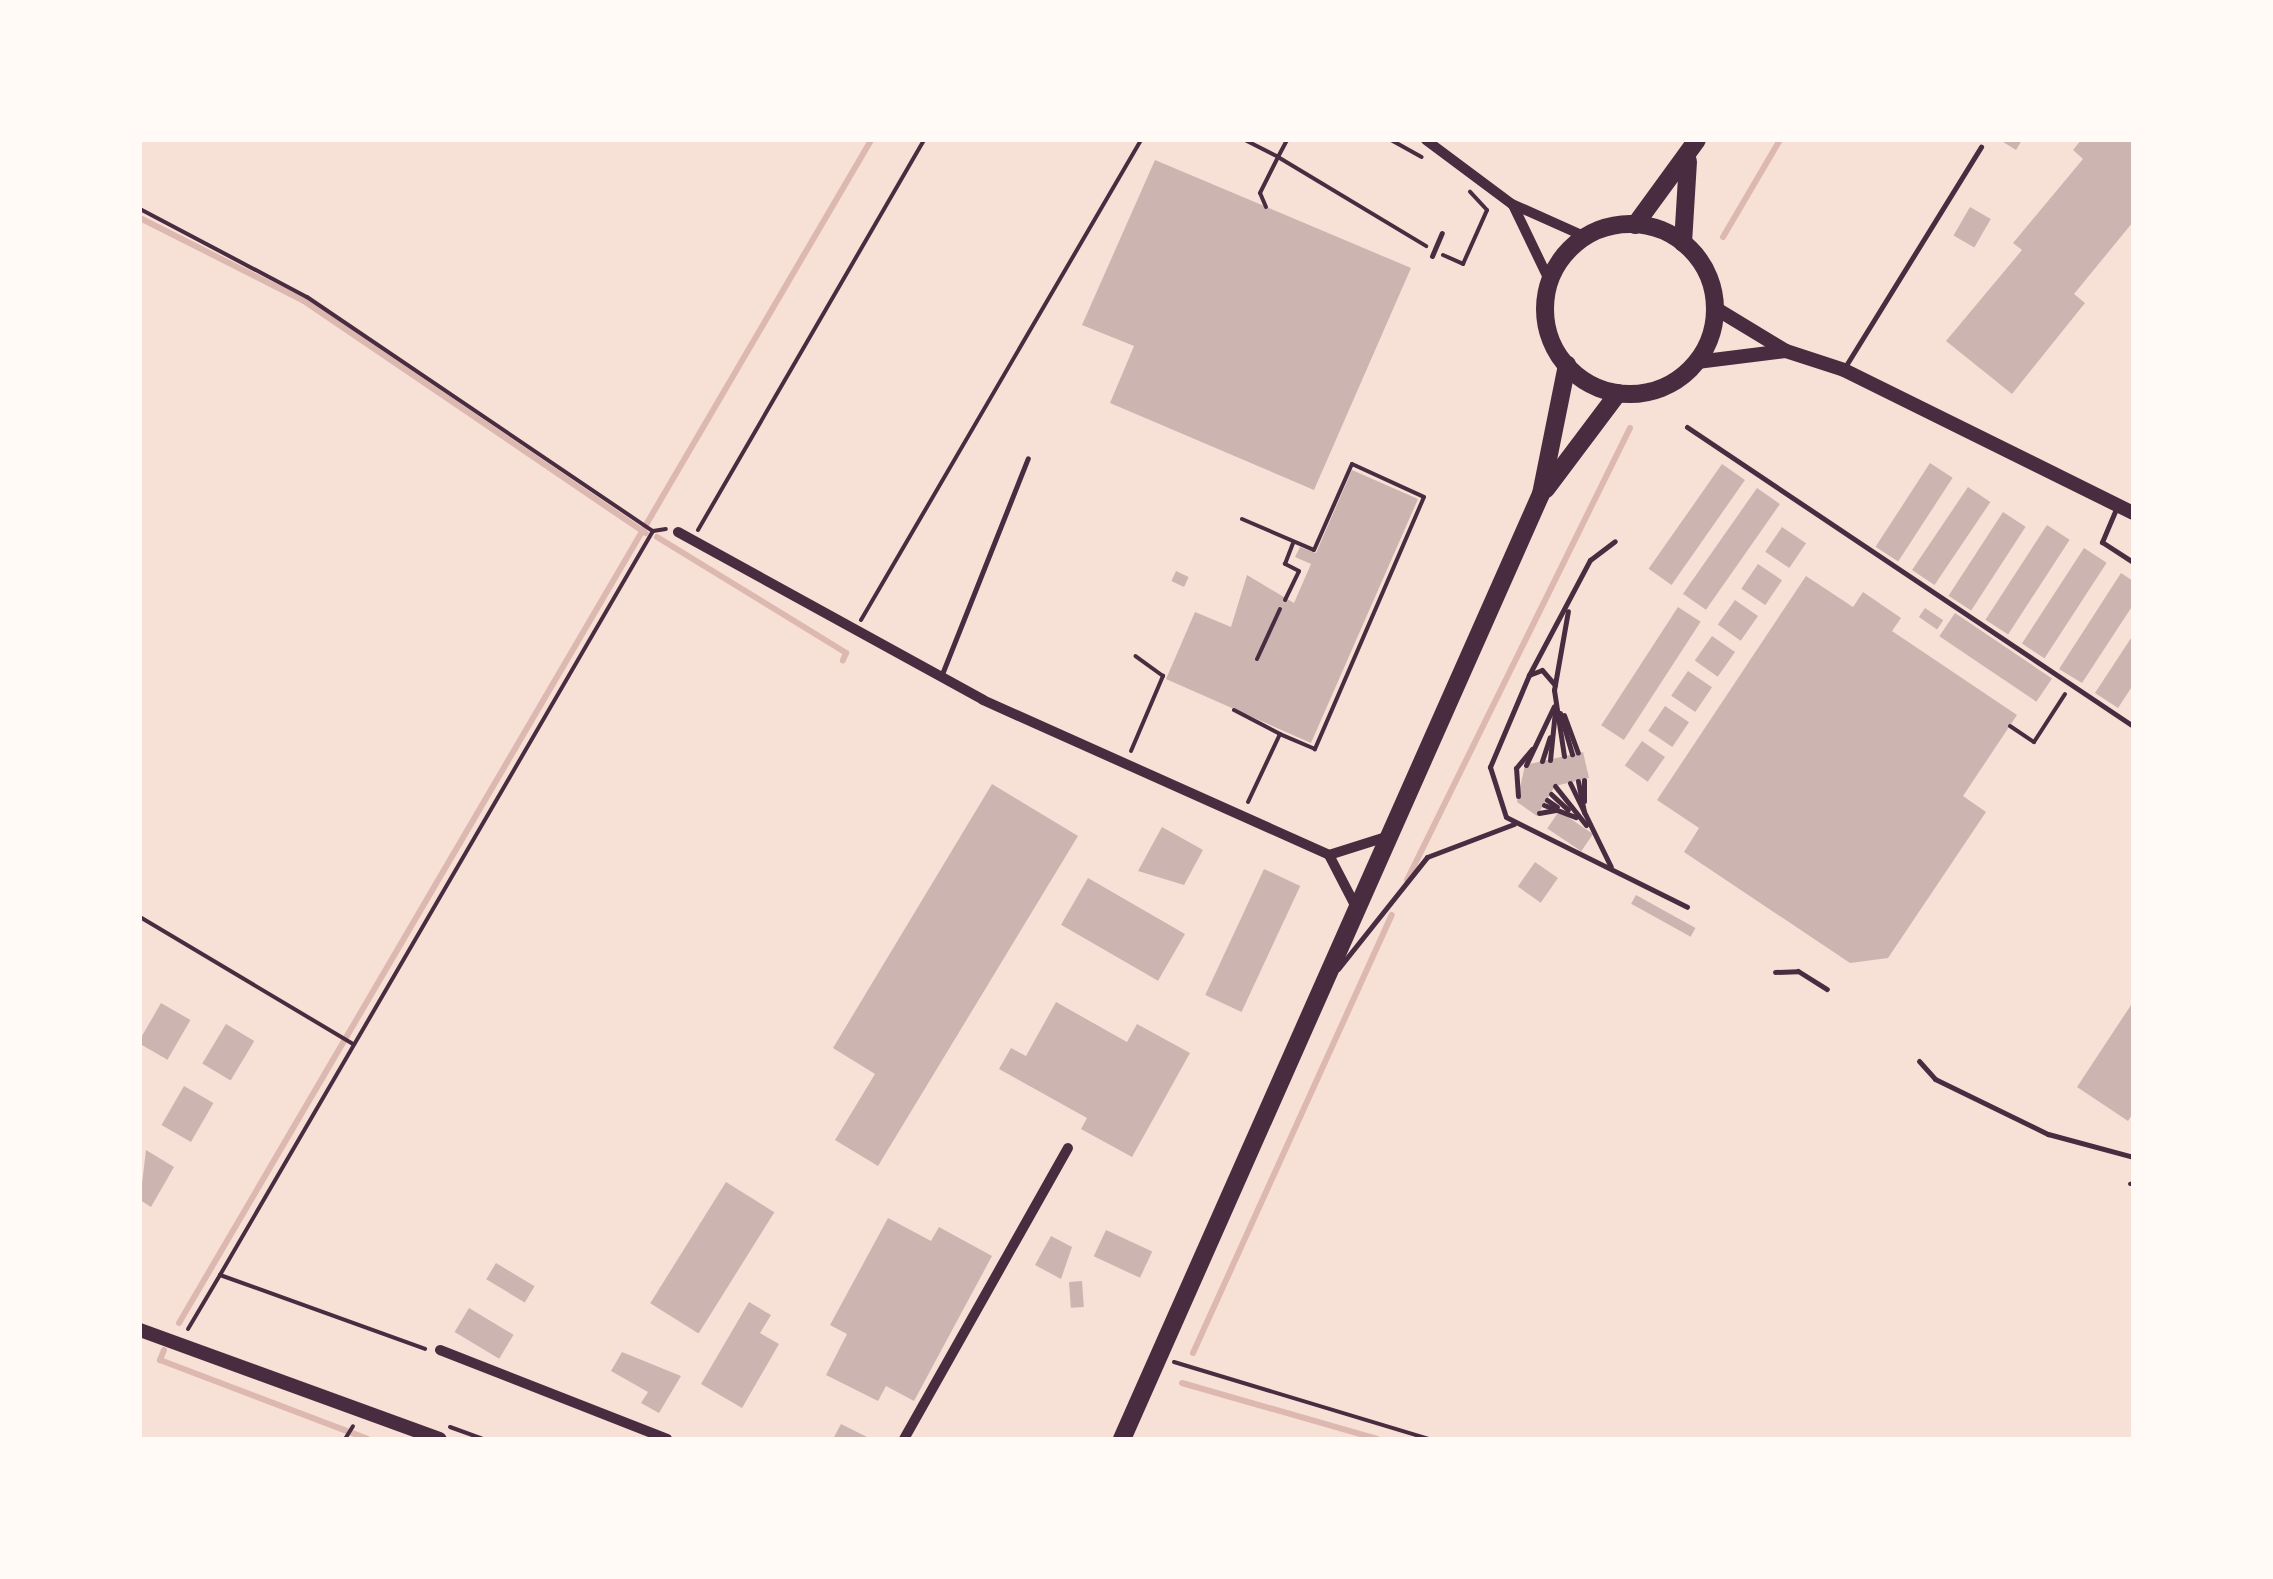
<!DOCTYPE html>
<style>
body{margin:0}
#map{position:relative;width:2273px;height:1579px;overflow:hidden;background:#f7e1d7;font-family:"Roboto Condensed",sans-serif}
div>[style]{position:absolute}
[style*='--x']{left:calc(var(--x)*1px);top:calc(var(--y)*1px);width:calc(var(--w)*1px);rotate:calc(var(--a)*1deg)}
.stream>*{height:6px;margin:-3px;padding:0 3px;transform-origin:3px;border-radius:3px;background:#dcb8b0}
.building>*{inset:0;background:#ccb4b1;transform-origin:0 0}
.path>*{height:4px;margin:-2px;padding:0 2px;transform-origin:2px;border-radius:2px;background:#4a2c40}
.service>*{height:5px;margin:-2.5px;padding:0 2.5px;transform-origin:2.5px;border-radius:2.5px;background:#4a2c40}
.minor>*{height:10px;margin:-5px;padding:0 5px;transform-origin:5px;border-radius:5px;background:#4a2c40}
.tertiary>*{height:14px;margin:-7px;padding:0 7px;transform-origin:7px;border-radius:7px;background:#4a2c40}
.primary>*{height:18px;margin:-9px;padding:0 9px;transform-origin:9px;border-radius:9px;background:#4a2c40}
.primary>.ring{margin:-9px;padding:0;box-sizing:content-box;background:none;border:18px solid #4a2c40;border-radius:50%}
span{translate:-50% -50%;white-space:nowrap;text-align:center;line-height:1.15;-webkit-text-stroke:8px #fffaf5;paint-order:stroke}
.frame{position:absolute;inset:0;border:142px solid #fffaf5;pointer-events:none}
</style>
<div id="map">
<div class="stream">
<i style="--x:140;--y:218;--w:184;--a:26.8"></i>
<i style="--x:304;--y:301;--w:413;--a:34.2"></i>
<i style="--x:1723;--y:237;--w:113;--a:-59.6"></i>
<i style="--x:657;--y:537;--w:222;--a:31.5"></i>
<i style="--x:846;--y:653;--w:8;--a:113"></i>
<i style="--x:1407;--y:880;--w:504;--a:-63.74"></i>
<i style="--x:179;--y:1323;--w:1371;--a:-59.67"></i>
<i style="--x:164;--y:1350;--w:11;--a:112"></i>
<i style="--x:160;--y:1360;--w:222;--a:20.8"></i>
<i style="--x:1193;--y:1353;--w:481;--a:-65.6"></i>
<i style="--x:1182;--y:1383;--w:203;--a:16"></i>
</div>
<div class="building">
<i style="clip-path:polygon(2000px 140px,2022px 140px,2016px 150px)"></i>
<i style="clip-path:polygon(2081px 140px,2133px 140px,2133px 222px,2074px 294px,2085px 303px,2012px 394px,1946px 341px,2022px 250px,2013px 243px,2083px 159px,2073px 150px)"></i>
<i style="clip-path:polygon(1155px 160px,1411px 268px,1314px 490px,1110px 403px,1134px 346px,1082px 325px)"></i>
<i style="left:1970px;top:207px;width:24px;height:33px;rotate:30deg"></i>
<i style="left:1930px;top:463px;width:27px;height:100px;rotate:33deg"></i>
<i style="left:1722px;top:464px;width:28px;height:128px;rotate:35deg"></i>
<i style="clip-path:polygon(1352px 470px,1418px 499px,1311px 743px,1166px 679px,1195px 612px,1231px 627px,1247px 575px,1294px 603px,1311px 564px,1295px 557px,1300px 547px,1316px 553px)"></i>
<i style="left:1968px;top:487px;width:27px;height:100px;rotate:34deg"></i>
<i style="left:1757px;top:488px;width:28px;height:129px;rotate:35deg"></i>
<i style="left:2003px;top:512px;width:27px;height:100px;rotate:33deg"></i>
<i style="left:2047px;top:525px;width:27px;height:113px;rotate:33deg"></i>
<i style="left:1782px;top:527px;width:29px;height:30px;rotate:34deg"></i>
<i style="left:2084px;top:548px;width:27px;height:114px;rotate:33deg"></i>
<i style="left:1758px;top:564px;width:29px;height:30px;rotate:34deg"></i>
<i style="left:1176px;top:571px;width:14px;height:11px;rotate:25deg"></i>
<i style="clip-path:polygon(2121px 573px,2133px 581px,2133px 605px,2082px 683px,2059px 669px)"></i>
<i style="clip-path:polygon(1806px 576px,1853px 607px,1863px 592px,1901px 618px,1892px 631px,2017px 715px,1963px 796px,1986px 812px,1888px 958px,1850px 963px,1684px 852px,1699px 828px,1657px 800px)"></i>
<i style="left:1735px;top:600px;width:28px;height:30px;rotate:35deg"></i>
<i style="left:1678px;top:607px;width:27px;height:141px;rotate:33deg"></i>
<i style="left:1925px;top:608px;width:22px;height:11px;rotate:34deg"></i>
<i style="left:1955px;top:613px;width:117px;height:28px;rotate:34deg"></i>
<i style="clip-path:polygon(2133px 635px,2133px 685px,2118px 708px,2095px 693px)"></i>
<i style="left:1712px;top:636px;width:28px;height:30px;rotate:35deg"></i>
<i style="left:1688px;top:671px;width:29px;height:30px;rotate:34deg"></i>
<i style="left:1665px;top:706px;width:29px;height:30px;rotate:34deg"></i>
<i style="left:1642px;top:741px;width:28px;height:30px;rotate:35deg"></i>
<i style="clip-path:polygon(1583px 752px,1589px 778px,1555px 786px,1537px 816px,1517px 802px,1525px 765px)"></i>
<i style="clip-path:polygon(992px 784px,1078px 836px,878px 1166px,835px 1140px,875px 1074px,833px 1048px)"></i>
<i style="left:1559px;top:811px;width:41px;height:21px;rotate:34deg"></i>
<i style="clip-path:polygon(1162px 827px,1203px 850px,1184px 885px,1138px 871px)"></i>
<i style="left:1535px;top:862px;width:28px;height:30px;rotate:35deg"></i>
<i style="left:1264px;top:869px;width:40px;height:139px;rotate:25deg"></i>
<i style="left:1088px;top:878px;width:112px;height:54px;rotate:30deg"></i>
<i style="left:1636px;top:895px;width:68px;height:10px;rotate:29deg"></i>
<i style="clip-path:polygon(1056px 1002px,1127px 1042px,1137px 1024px,1190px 1053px,1132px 1157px,1081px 1129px,1087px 1118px,999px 1069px,1011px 1048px,1026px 1056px)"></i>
<i style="clip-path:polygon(2133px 1002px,2133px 1113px,2128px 1121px,2077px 1087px)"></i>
<i style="left:161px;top:1003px;width:34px;height:46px;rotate:30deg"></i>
<i style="left:226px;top:1024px;width:33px;height:46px;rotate:31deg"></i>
<i style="left:184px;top:1086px;width:34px;height:45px;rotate:30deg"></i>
<i style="clip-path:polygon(146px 1150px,174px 1167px,151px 1207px,140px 1200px)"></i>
<i style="left:726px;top:1182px;width:57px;height:143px;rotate:32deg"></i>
<i style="clip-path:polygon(888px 1218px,931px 1241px,939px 1227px,992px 1256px,914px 1401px,886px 1386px,878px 1401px,826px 1375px,847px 1334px,830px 1325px)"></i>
<i style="left:1106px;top:1230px;width:51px;height:29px;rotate:25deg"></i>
<i style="clip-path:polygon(1051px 1236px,1072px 1247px,1061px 1279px,1035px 1265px)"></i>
<i style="left:496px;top:1263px;width:45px;height:19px;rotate:31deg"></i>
<i style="left:1082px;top:1281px;width:26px;height:13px;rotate:86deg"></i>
<i style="clip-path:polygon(749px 1302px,771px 1315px,760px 1333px,779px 1344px,742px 1408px,701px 1384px)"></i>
<i style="left:469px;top:1308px;width:52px;height:28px;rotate:31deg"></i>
<i style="clip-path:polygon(622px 1352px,681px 1376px,659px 1413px,641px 1403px,648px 1392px,611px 1371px)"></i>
<i style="clip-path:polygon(841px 1424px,871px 1439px,833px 1439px)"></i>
</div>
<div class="path">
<i style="--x:1245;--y:140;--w:37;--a:27"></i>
<i style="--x:1278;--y:157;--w:19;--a:-62"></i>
<i style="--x:1391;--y:140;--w:35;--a:29"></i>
<i style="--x:1266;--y:207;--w:15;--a:-113"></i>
<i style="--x:1260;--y:193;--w:40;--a:-63.4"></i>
<i style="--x:1278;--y:157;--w:173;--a:31"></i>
<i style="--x:140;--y:209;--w:189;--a:27.8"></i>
<i style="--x:307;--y:297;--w:418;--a:34.1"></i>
<i style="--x:653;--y:531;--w:13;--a:-9"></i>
<i style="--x:1443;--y:255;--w:22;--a:24"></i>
<i style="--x:1463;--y:264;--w:59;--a:-66"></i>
<i style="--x:1487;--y:210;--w:25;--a:-133"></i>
<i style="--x:1242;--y:519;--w:78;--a:23.3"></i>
<i style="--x:1314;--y:550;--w:94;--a:-66.2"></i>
<i style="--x:1352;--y:464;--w:79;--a:24.6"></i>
<i style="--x:1424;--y:497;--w:275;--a:113.4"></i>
<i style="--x:1315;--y:749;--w:38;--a:-157"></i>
<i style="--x:1280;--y:734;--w:75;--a:115.2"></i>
<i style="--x:698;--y:530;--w:451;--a:-59.9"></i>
<i style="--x:1285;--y:600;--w:32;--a:-64"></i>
<i style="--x:1299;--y:571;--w:16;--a:-153"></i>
<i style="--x:1285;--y:564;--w:22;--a:-69"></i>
<i style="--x:861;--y:620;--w:556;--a:-59.74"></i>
<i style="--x:1257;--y:659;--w:55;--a:-65.3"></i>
<i style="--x:1234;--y:710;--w:52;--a:27.6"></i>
<i style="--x:2010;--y:726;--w:29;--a:34"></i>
<i style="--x:2034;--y:742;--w:57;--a:-57.1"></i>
<i style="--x:1131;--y:751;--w:82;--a:-66.9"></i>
<i style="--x:1163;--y:676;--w:34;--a:-144"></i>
<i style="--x:140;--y:917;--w:248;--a:30.8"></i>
<i style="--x:2130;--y:1184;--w:3;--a:-18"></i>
<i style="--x:220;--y:1275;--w:861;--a:-59.8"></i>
<i style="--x:188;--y:1329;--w:63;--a:-59.3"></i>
<i style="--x:220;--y:1275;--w:218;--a:19.8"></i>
<i style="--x:1174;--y:1362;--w:266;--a:16.8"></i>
<i style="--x:450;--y:1427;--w:35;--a:20"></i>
<i style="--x:345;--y:1439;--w:15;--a:-58"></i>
</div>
<div class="service">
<i style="--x:1432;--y:256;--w:25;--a:-67"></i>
<i style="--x:1845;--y:367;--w:259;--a:-58.3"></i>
<i style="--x:1687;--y:427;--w:537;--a:33.84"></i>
<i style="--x:2116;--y:509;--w:36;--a:113"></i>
<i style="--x:2102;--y:542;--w:37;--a:33"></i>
<i style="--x:942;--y:674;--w:232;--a:-68.3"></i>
<i style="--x:1529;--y:675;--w:100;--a:113"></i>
<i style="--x:1490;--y:767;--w:52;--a:72.3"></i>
<i style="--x:1506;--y:817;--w:202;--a:26.4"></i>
<i style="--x:1555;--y:685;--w:20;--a:-131"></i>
<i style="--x:1542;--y:670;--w:14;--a:159"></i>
<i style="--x:1529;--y:675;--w:130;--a:-62.1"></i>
<i style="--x:1590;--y:560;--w:31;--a:-37"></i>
<i style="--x:1560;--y:713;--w:43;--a:73.7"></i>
<i style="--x:1564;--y:715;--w:40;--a:69.8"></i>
<i style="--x:1564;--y:756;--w:67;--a:-98.6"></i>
<i style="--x:1554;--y:690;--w:80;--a:-80"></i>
<i style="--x:1550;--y:760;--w:49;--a:-84.2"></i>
<i style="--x:1542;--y:761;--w:25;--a:-72"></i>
<i style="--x:1526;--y:765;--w:65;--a:-64.6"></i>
<i style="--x:1578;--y:781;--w:32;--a:79"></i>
<i style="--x:1570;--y:783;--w:93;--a:64"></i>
<i style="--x:1555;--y:786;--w:50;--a:51.5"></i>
<i style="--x:1551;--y:794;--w:23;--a:43"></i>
<i style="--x:1518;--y:796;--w:28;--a:-94"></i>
<i style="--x:1516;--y:768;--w:25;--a:-50"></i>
<i style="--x:1547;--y:800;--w:12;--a:35"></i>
<i style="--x:1584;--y:801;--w:21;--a:-90"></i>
<i style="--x:1544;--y:805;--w:34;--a:21"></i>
<i style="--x:1539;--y:813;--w:17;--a:-10"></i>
<i style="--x:1338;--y:969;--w:143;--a:-51.5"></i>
<i style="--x:1427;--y:857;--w:93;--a:-20.8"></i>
<i style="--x:1775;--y:972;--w:23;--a:-2"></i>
<i style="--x:1798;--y:971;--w:34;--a:32"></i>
<i style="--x:1919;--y:1061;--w:24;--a:48"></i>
<i style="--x:1935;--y:1079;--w:126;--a:26"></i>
<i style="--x:2048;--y:1134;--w:88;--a:15.1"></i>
</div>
<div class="minor">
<i style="--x:1426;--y:140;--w:107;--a:36.7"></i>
<i style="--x:1512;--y:204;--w:81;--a:24"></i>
<i style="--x:1513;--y:205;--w:85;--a:64.3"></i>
<i style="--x:678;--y:532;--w:348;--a:28.8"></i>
<i style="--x:983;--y:700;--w:379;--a:24.1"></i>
<i style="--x:1329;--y:855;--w:61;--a:62.6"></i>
<i style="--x:1329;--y:855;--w:63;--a:-17.6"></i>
<i style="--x:440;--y:1350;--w:244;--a:21.4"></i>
<i style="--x:904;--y:1439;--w:334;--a:-60.6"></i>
</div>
<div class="tertiary">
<i style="--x:1715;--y:308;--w:83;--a:31.2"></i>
<i style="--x:1786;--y:351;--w:61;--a:18.1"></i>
<i style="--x:1844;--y:370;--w:322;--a:26.3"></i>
<i style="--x:1697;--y:362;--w:89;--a:-7.1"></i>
<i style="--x:140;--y:1330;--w:319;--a:20"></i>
</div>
<div class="primary">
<i class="ring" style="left:1545px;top:224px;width:152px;height:152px"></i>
<i style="--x:1635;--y:225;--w:105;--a:-53.9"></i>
<i style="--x:1683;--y:243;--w:82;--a:-86.5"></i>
<i style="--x:1546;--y:489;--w:120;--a:-53.1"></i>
<i style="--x:1122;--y:1439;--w:1034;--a:-66.09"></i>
<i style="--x:1541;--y:494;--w:132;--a:-78.6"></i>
</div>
<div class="frame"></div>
</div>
